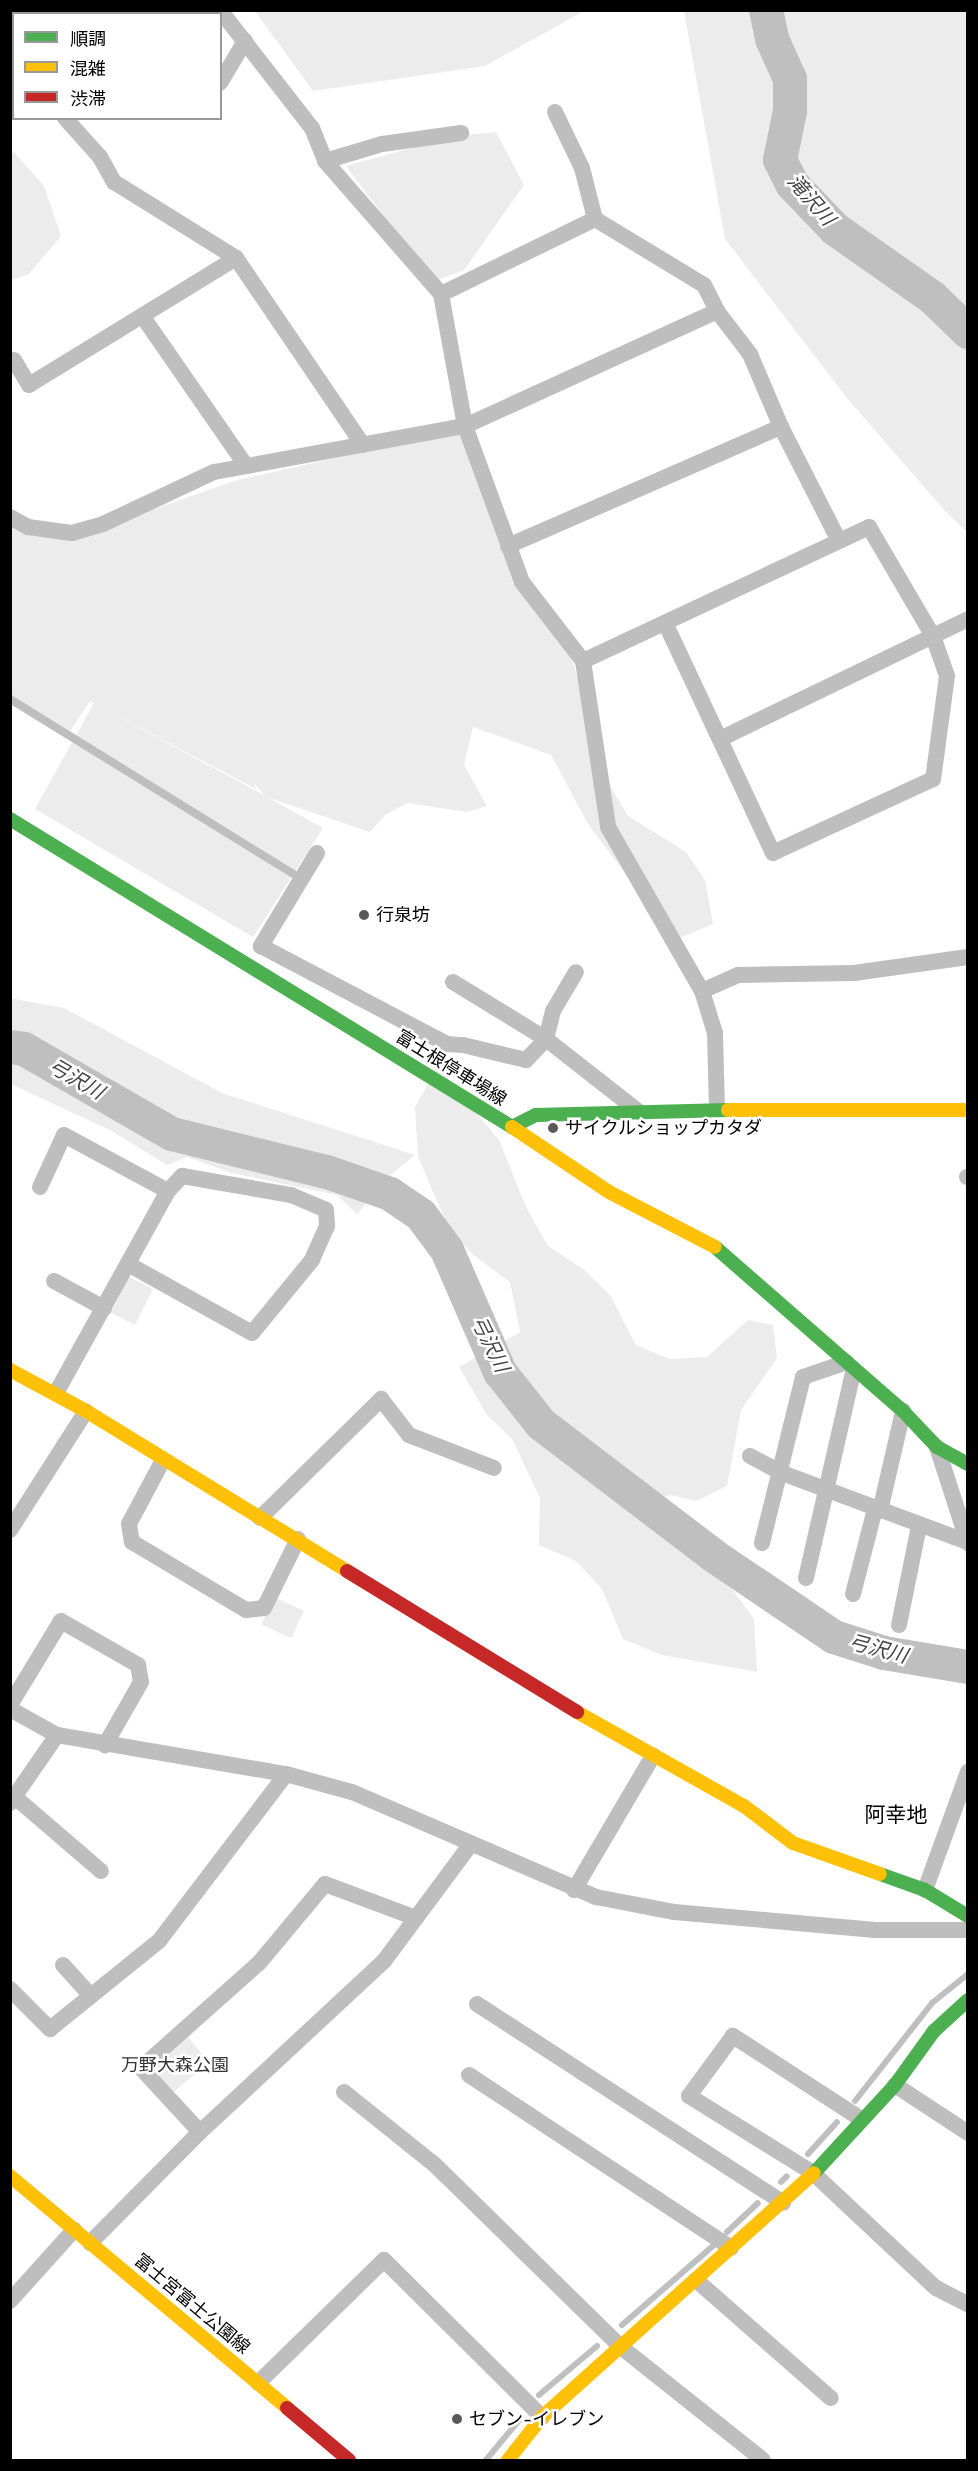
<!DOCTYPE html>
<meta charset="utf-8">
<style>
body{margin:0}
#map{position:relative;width:978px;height:2471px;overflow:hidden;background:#fff;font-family:"Work Sans","Noto Sans JP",sans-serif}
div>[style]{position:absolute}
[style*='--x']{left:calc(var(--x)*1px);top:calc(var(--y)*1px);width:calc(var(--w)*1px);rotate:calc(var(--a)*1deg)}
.green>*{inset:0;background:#ececec;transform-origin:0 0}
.stream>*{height:6px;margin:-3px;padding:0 3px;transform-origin:3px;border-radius:3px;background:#bfbfbf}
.river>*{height:34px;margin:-17px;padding:0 17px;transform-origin:17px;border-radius:17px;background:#bfbfbf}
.lane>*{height:8px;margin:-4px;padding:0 4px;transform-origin:4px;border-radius:4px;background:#bebebe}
.street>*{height:16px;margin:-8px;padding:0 8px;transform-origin:8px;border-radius:8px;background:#bebebe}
.fast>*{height:14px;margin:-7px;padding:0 7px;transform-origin:7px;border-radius:7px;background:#4caf50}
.slow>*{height:14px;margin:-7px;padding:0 7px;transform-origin:7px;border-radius:7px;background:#ffc107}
.jam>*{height:14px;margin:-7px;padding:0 7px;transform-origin:7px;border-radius:7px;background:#c62828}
.dots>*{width:16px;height:16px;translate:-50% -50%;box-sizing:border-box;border:3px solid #fff;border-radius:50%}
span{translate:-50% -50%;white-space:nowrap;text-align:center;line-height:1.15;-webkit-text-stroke:5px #fff;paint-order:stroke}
.poi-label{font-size:18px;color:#000}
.left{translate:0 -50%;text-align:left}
.street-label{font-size:18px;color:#000}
.park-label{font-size:18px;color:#333}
.water-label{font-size:20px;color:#444;font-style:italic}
.quarter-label{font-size:21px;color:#000}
.frame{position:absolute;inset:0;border:12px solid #000;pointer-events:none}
.legend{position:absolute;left:12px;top:12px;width:210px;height:108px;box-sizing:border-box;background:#fff;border:2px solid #999;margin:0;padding:8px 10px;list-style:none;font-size:18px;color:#000}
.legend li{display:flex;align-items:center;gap:12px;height:30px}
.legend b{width:30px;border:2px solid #999}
</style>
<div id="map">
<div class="green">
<i style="clip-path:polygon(255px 11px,584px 11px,485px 66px,313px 91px)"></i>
<i style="clip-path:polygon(684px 11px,967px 11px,967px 532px,945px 511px,847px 398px,725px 239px)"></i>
<i style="clip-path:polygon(496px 132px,524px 185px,464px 270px,433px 282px,346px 166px,456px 136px)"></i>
<i style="clip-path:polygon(14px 152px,44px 186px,61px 236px,29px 274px,11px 280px,10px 154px)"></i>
<i style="clip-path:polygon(evenodd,462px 430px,508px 546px,559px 631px,575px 668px,595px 761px,628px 816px,686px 852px,705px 880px,713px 924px,675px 940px,588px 824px,551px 755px,473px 727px,464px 765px,487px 806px,467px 812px,407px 803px,385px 815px,370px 832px,269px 798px,323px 828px,253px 937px,35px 809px,94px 703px,90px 701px,70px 731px,11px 696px,10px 519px,66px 540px,237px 480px,462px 430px,100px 707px,256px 789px,254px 783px,264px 795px,100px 707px)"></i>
<i style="clip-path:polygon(10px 998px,64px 1008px,222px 1093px,415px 1155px,387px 1178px,357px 1214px,337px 1195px,232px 1173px,187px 1157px,167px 1165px,110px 1130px,11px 1084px)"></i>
<i style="clip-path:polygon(438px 1066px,499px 1140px,526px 1207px,548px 1246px,583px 1269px,610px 1295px,636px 1345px,670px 1359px,707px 1357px,748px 1320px,773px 1325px,777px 1358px,741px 1410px,727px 1486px,696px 1501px,671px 1495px,624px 1507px,700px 1545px,754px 1619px,757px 1672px,662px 1655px,623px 1639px,602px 1589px,576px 1561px,539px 1545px,540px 1498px,512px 1439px,487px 1415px,459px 1367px,520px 1332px,510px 1282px,472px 1254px,448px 1226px,418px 1157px,415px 1107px)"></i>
<i style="left:129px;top:1277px;width:27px;height:40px;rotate:27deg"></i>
<i style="left:274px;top:1597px;width:33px;height:30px;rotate:25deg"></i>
<i style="left:182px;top:2030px;width:42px;height:56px;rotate:50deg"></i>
</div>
<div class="stream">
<i style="--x:855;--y:2101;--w:125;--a:-51.8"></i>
<i style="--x:932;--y:2003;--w:46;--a:-38.9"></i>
<i style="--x:808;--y:2154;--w:43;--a:-47.8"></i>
<i style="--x:781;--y:2182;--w:8;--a:-45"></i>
<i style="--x:727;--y:2232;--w:42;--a:-43.1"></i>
<i style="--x:622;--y:2325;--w:122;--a:-41"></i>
<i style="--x:539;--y:2395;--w:76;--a:-40.2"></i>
<i style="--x:486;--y:2460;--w:53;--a:-50.3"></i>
</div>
<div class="river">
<i style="--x:766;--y:10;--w:30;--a:78"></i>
<i style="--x:772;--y:39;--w:44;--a:65.8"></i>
<i style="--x:790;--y:79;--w:32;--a:90"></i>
<i style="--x:790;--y:111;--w:50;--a:101.5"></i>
<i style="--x:780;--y:160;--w:27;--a:63"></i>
<i style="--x:792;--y:184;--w:62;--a:46.3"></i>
<i style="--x:835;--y:229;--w:120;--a:35.1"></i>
<i style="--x:933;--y:298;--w:49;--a:44.2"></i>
<i style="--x:10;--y:1047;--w:14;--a:8"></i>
<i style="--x:24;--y:1049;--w:171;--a:29.9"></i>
<i style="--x:172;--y:1134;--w:160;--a:13.8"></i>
<i style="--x:327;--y:1172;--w:67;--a:19.2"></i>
<i style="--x:390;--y:1194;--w:37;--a:34"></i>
<i style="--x:421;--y:1215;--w:44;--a:53.4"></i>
<i style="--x:447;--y:1250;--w:133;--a:66.5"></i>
<i style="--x:500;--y:1372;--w:66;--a:51.7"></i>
<i style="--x:541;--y:1424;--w:218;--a:37.3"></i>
<i style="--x:714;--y:1556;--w:145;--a:34"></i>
<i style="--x:834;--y:1637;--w:52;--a:17.7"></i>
<i style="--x:884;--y:1653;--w:85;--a:9.5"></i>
</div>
<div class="lane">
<i style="--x:10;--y:699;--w:342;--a:31.7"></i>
</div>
<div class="street">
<i style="--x:220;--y:10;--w:150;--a:52.1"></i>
<i style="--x:312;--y:128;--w:35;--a:68"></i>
<i style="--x:325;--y:161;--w:176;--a:48.9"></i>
<i style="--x:10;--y:69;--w:4;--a:0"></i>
<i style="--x:220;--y:83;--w:49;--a:-59.2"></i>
<i style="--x:555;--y:112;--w:62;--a:64.3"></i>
<i style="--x:582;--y:168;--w:53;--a:75.7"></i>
<i style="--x:595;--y:219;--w:127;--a:31.2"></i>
<i style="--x:704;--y:285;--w:29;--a:63"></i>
<i style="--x:717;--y:311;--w:54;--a:52.5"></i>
<i style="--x:750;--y:354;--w:79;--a:67"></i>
<i style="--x:781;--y:427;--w:126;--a:63"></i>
<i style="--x:65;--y:118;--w:52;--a:48.1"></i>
<i style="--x:100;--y:157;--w:29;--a:61"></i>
<i style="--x:114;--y:182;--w:144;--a:31.9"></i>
<i style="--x:236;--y:258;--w:226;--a:55.8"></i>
<i style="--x:325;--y:161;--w:59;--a:-16.6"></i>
<i style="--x:382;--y:144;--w:80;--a:-7.9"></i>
<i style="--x:595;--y:219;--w:171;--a:154"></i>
<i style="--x:441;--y:294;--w:134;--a:79.7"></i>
<i style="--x:465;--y:426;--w:166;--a:69.9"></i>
<i style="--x:522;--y:582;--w:100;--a:52.3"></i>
<i style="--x:583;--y:661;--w:168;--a:81.4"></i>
<i style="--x:608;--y:827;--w:189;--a:60.2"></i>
<i style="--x:702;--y:991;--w:44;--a:72.8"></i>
<i style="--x:715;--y:1033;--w:77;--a:88.5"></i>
<i style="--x:143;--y:317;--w:181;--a:55.3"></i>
<i style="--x:14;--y:360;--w:29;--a:59"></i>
<i style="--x:29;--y:385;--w:243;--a:-31.5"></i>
<i style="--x:10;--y:517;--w:21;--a:29"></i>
<i style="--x:28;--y:527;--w:44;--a:7.8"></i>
<i style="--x:72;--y:533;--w:32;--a:-16"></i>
<i style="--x:103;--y:524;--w:123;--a:-25.1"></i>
<i style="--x:214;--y:472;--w:255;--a:-10.4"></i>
<i style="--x:465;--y:426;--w:277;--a:-24.5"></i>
<i style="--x:508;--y:546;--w:298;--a:-23.6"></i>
<i style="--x:583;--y:661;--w:316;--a:-25.1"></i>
<i style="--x:869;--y:527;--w:126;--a:59.6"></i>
<i style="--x:933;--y:636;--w:42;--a:70.7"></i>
<i style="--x:947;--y:676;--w:104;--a:97.7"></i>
<i style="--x:933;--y:779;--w:176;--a:155.2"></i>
<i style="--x:773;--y:853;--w:252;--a:-115.1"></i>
<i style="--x:720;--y:739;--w:276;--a:-25.8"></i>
<i style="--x:317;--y:853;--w:109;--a:121.1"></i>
<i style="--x:261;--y:946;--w:210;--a:27.8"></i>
<i style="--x:447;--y:1044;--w:16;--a:4"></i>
<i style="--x:463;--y:1045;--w:65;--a:13.4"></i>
<i style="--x:526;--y:1060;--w:29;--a:-46"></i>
<i style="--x:546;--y:1039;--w:118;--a:38.1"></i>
<i style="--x:453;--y:982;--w:109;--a:31.5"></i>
<i style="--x:546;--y:1039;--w:29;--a:-76"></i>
<i style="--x:553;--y:1011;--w:45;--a:-59.5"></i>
<i style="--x:702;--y:991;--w:39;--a:-24"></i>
<i style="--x:738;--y:975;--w:116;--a:-1"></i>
<i style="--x:854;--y:973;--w:115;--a:-8"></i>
<i style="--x:967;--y:1177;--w:1;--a:0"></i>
<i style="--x:40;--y:1187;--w:57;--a:-65.2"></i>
<i style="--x:64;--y:1135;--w:118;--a:28.3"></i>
<i style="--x:54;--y:1281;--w:57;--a:28.4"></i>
<i style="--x:56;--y:1393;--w:231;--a:-61"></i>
<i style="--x:168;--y:1191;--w:21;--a:-47"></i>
<i style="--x:182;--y:1176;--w:111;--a:9.9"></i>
<i style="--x:291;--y:1195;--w:38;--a:23"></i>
<i style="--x:326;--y:1210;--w:16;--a:86"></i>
<i style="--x:327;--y:1226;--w:37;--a:114"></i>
<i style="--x:312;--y:1260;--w:94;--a:129.4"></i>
<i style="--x:252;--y:1333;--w:142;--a:-150.9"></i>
<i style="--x:937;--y:1447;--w:101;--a:72.1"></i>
<i style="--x:750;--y:1456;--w:36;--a:28"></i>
<i style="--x:782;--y:1473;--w:195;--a:20.4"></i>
<i style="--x:163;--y:1460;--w:72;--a:118"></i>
<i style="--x:129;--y:1524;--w:18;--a:81"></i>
<i style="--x:132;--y:1542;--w:133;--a:30.8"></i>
<i style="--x:246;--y:1610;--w:18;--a:-6"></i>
<i style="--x:264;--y:1608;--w:77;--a:-63.8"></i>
<i style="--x:880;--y:1511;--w:103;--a:-77"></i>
<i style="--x:260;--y:1518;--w:170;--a:-44.5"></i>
<i style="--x:381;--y:1399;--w:46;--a:52.1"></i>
<i style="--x:409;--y:1435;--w:91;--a:21.2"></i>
<i style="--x:10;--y:1530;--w:141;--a:-57.4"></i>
<i style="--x:762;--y:1543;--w:171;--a:-76.1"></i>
<i style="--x:803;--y:1377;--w:46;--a:-18.8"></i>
<i style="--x:806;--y:1578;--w:214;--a:-77.1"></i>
<i style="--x:853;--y:1594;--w:88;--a:-75.5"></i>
<i style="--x:899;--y:1625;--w:101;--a:-78.6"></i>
<i style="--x:10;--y:1705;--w:98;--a:-58.7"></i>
<i style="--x:61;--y:1621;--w:89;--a:29.7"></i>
<i style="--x:138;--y:1665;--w:17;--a:80"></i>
<i style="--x:141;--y:1682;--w:73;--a:119.7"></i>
<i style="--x:10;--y:1709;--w:54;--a:29"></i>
<i style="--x:57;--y:1735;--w:232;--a:9.7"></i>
<i style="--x:286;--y:1774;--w:68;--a:15.3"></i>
<i style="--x:352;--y:1792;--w:266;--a:23.3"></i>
<i style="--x:596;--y:1897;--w:79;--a:10.9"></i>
<i style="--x:674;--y:1912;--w:202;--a:5.1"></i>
<i style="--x:875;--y:1930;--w:93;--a:0"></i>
<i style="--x:16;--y:1798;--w:112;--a:40.7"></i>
<i style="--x:10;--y:1803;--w:83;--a:-55.3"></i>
<i style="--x:574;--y:1890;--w:156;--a:-59.5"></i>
<i style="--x:925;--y:1890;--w:126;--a:-70"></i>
<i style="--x:63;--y:1965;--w:40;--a:48"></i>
<i style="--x:10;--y:1989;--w:57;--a:45"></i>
<i style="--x:50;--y:2029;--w:140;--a:-38.9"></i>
<i style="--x:159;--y:1941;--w:210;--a:-52.7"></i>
<i style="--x:477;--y:2004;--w:365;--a:33"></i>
<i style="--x:469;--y:2075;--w:314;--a:33.4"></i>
<i style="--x:895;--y:2085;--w:87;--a:33.3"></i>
<i style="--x:344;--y:2092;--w:115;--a:38.7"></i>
<i style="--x:434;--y:2164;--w:262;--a:44.4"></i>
<i style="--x:621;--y:2347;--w:181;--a:38.5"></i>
<i style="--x:861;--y:2119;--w:153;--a:-147"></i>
<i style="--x:733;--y:2036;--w:74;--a:126.3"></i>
<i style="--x:689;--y:2096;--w:146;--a:31.8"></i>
<i style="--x:813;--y:2173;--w:168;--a:43.1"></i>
<i style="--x:936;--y:2288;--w:36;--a:27"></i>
<i style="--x:200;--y:2132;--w:87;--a:-132.7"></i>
<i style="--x:141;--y:2068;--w:158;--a:-41.7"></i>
<i style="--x:259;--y:1963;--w:103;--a:-50.1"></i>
<i style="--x:325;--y:1884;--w:97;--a:20.5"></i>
<i style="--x:90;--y:2243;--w:156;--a:-45.3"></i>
<i style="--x:200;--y:2132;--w:251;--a:-42.9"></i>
<i style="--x:384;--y:1961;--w:144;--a:-53.4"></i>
<i style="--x:696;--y:2280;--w:179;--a:41.2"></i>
<i style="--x:10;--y:2301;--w:96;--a:-48"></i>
<i style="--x:258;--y:2383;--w:176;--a:-44.3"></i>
<i style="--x:384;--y:2260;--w:223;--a:44.8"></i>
</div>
<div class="fast">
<i style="--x:10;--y:819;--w:589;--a:31.53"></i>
<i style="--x:512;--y:1127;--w:27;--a:-27"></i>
<i style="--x:536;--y:1115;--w:192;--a:-1.5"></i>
<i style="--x:715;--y:1247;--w:249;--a:41.1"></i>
<i style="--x:903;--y:1411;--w:50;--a:46.6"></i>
<i style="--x:937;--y:1447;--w:35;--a:29"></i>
<i style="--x:880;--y:1874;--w:48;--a:19.6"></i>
<i style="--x:925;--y:1890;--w:50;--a:31.2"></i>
<i style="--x:814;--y:2173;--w:120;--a:-47.4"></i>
<i style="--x:895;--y:2085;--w:67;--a:-54.2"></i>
<i style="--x:934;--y:2031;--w:46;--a:-42.4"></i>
</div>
<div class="slow">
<i style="--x:728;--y:1110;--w:240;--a:0"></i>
<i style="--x:512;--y:1127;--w:117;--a:33.8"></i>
<i style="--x:609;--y:1192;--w:119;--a:27.4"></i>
<i style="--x:10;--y:1370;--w:86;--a:28.3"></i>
<i style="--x:86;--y:1411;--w:306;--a:31.5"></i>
<i style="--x:577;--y:1712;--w:192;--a:29.4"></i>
<i style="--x:744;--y:1806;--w:61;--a:37.1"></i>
<i style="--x:793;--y:1843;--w:92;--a:19.6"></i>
<i style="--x:10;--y:2176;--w:361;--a:39.9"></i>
<i style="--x:508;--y:2460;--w:55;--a:-51.7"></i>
<i style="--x:542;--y:2417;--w:365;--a:-41.9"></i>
</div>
<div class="jam">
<i style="--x:347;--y:1571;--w:270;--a:31.5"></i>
<i style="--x:287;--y:2408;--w:81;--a:40"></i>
</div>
<div class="dots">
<i style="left:364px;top:915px;background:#595959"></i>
<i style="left:553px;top:1128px;background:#595959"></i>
<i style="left:457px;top:2419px;background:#595959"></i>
</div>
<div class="poi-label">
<span class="left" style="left:376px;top:915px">行泉坊</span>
<span class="left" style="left:565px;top:1128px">サイクルショップカタダ</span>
<span class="left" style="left:469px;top:2419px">セブン-イレブン</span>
</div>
<div class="street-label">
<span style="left:451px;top:1068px;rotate:32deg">富士根停車場線</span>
<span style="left:192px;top:2304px;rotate:40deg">富士宮富士公園線</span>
</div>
<div class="park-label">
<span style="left:175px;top:2065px">万野大森公園</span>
</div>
<div class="water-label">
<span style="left:811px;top:200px;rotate:49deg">滝沢川</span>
<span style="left:76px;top:1079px;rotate:30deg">弓沢川</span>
<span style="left:490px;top:1344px;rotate:64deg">弓沢川</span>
<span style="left:878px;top:1649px;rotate:15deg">弓沢川</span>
</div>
<div class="quarter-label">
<span style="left:896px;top:1815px">阿幸地</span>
</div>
<div class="frame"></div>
<ul class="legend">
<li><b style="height:8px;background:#4caf50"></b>順調</li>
<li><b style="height:8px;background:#ffc107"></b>混雑</li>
<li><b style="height:8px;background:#c62828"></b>渋滞</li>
</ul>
</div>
